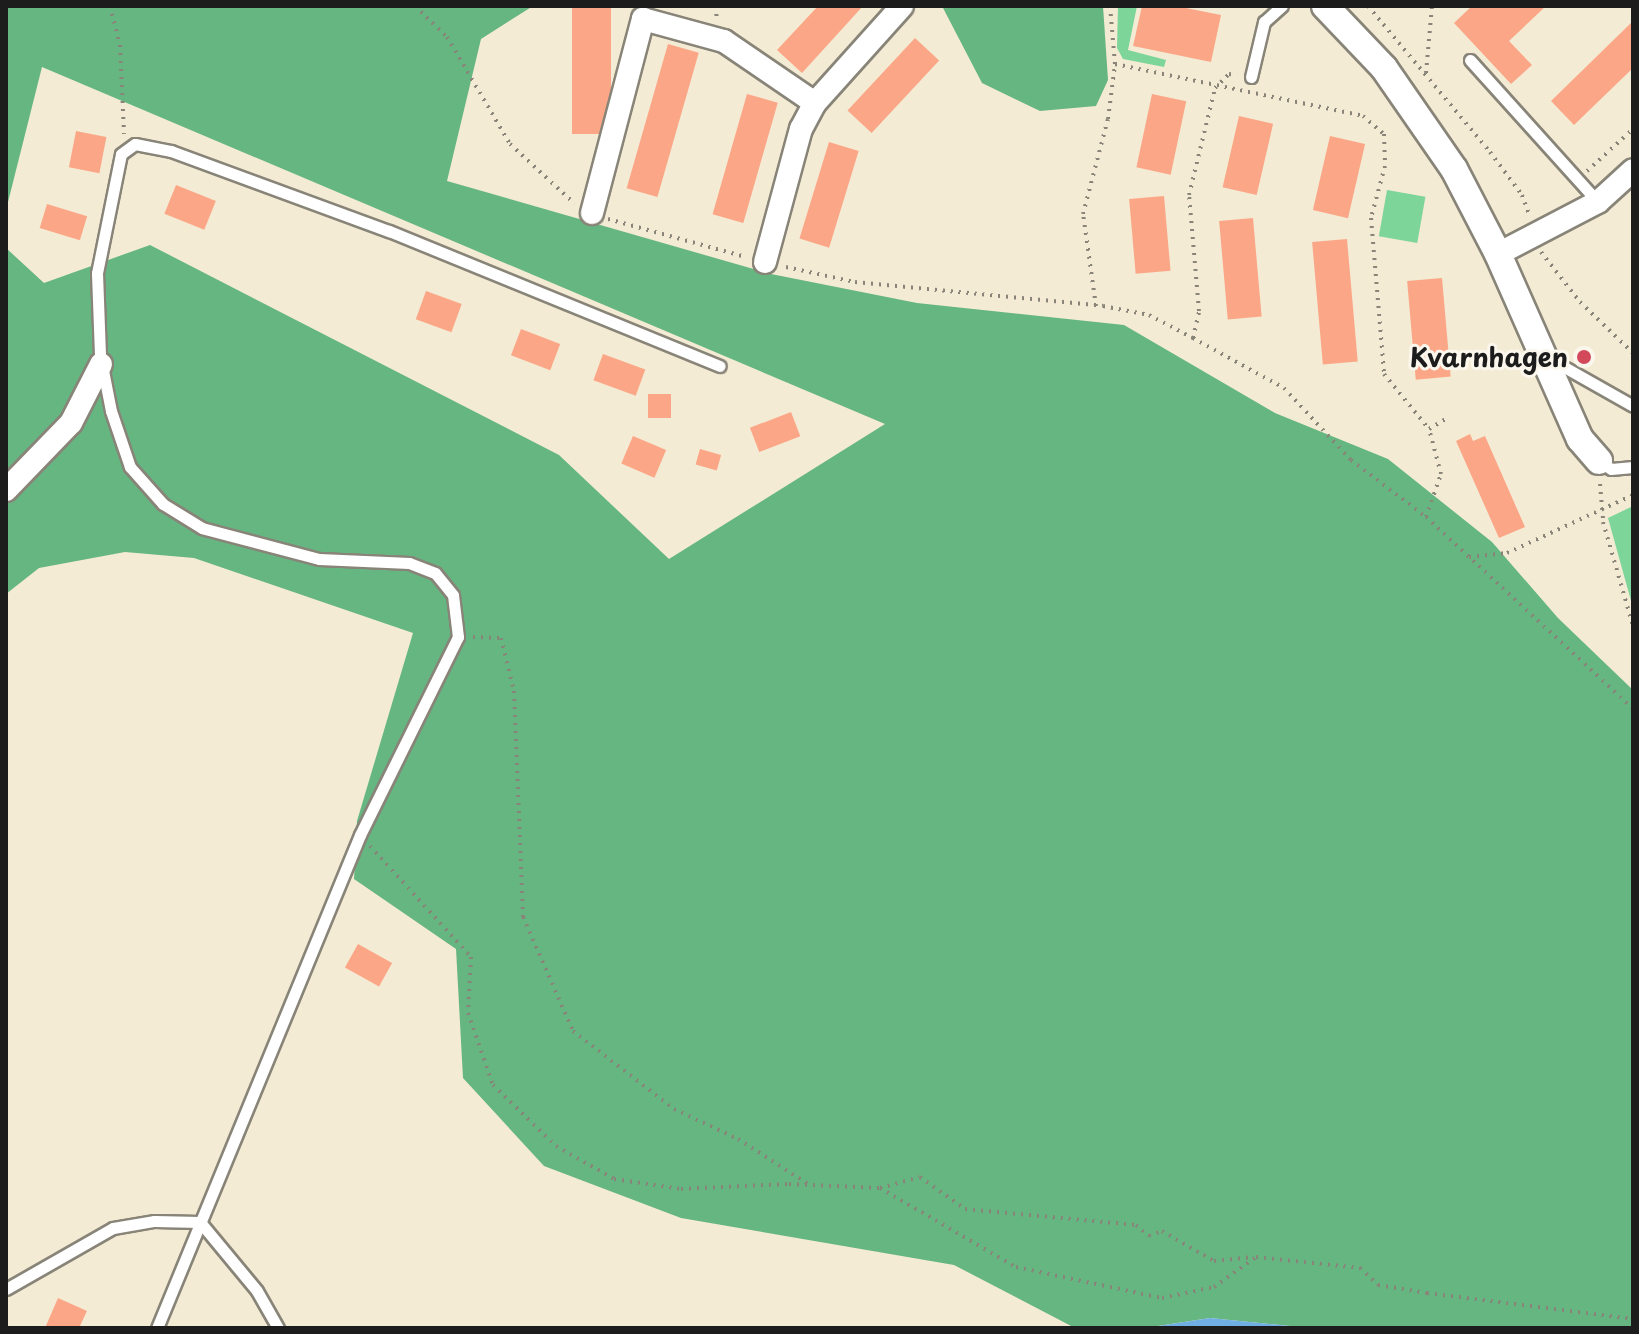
<!DOCTYPE html>
<style>
body{margin:0}
#map{position:relative;width:1639px;height:1334px;overflow:hidden;background:#f4ebd4;font-family:"Playpen Sans",sans-serif}
div>[style]{position:absolute}
[style*='--x']{left:calc(var(--x)*1px);top:calc(var(--y)*1px);width:calc(var(--w)*1px);rotate:calc(var(--a)*1deg)}
.green>*{inset:0;background:#7dd59a;transform-origin:0 0}
.forest>*{inset:0;background:#66b682}
.water>*{inset:0;background:#70afe3}
.building>*{inset:0;background:#fba787;transform-origin:0 0}
.path>*{height:4px;margin-top:-2px;transform-origin:0;background:repeating-linear-gradient(90deg,#888478 0 2px,transparent 0 8px)}
.roads{filter:drop-shadow(2px 0 #888478) drop-shadow(-2px 0 #888478) drop-shadow(0 2px #888478) drop-shadow(0 -2px #888478)}
.service>*{height:11px;margin:-5.5px;padding:0 5.5px;transform-origin:5.5px;border-radius:5.5px;background:#fff}
.minor>*{height:22px;margin:-11px;padding:0 11px;transform-origin:11px;border-radius:11px;background:#fff}
.tertiary>*{height:26px;margin:-13px;padding:0 13px;transform-origin:13px;border-radius:13px;background:#fff}
.dots>*{width:22px;height:22px;translate:-50% -50%;box-sizing:border-box;border:4px solid #fbf7ec;border-radius:50%}
span{translate:-50% -50%;white-space:nowrap;text-align:center;line-height:1.15;-webkit-text-stroke:6px #fbf7ec;paint-order:stroke}
.poi-label{font-size:26px;color:#1c1c1c;font-weight:700}
.right{translate:-100% -50%;text-align:right}
.frame{position:absolute;inset:0;border:8px solid #1c1c1c;pointer-events:none}
</style>
<div id="map">
<div class="green">
<i style="clip-path:polygon(1118px 6px,1137px 6px,1128px 50px,1166px 60px,1164px 67px,1123px 59px,1117px 48px)"></i>
<i style="left:1387px;top:190px;width:39px;height:47px;rotate:10deg"></i>
<i style="clip-path:polygon(1633px 506px,1633px 608px,1608px 518px)"></i>
</div>
<div class="forest">
<i style="clip-path:polygon(6px 6px,533px 6px,481px 39px,447px 181px,771px 274px,917px 303px,1124px 325px,1275px 413px,1388px 459px,1492px 542px,1558px 618px,1633px 690px,1633px 1328px,1310px 1328px,1210px 1318px,1145px 1328px,1075px 1328px,954px 1265px,681px 1218px,544px 1166px,463px 1078px,456px 949px,354px 879px,357px 821px,413px 633px,194px 558px,125px 552px,39px 568px,6px 594px,6px 248px,44px 283px,150px 245px,559px 455px,669px 559px,885px 424px,42px 67px,6px 210px)"></i>
<i style="clip-path:polygon(942px 6px,1103px 6px,1108px 80px,1096px 106px,1040px 111px,982px 83px)"></i>
</div>
<div class="water">
<i style="clip-path:polygon(1210px 1318px,1310px 1328px,1145px 1328px)"></i>
</div>
<div class="building">
<i style="left:572px;top:6px;width:39px;height:128px"></i>
<i style="clip-path:polygon(818px 6px,863px 6px,802px 73px,777px 50px)"></i>
<i style="clip-path:polygon(1142px 6px,1176px 6px,1221px 15px,1211px 62px,1133px 46px)"></i>
<i style="clip-path:polygon(1472px 6px,1546px 6px,1509px 41px,1532px 65px,1511px 84px,1454px 23px)"></i>
<i style="clip-path:polygon(1633px 21px,1633px 68px,1574px 125px,1551px 101px)"></i>
<i style="left:915px;top:38px;width:33px;height:99px;rotate:43deg"></i>
<i style="left:668px;top:44px;width:32px;height:150px;rotate:16deg"></i>
<i style="left:747px;top:94px;width:32px;height:125px;rotate:16deg"></i>
<i style="left:1152px;top:94px;width:35px;height:75px;rotate:12deg"></i>
<i style="left:1239px;top:116px;width:35px;height:73px;rotate:13deg"></i>
<i style="left:76px;top:131px;width:31px;height:37px;rotate:11deg"></i>
<i style="left:1330px;top:136px;width:36px;height:76px;rotate:13deg"></i>
<i style="left:829px;top:142px;width:31px;height:101px;rotate:17deg"></i>
<i style="left:176px;top:185px;width:43px;height:31px;rotate:22deg"></i>
<i style="left:1164px;top:196px;width:75px;height:35px;rotate:85deg"></i>
<i style="left:47px;top:204px;width:42px;height:25px;rotate:17deg"></i>
<i style="left:1253px;top:218px;width:99px;height:34px;rotate:85deg"></i>
<i style="left:1347px;top:239px;width:123px;height:35px;rotate:85deg"></i>
<i style="left:1442px;top:278px;width:99px;height:35px;rotate:85deg"></i>
<i style="left:426px;top:291px;width:38px;height:30px;rotate:20deg"></i>
<i style="left:521px;top:329px;width:42px;height:28px;rotate:21deg"></i>
<i style="left:603px;top:354px;width:45px;height:28px;rotate:20deg"></i>
<i style="left:648px;top:394px;width:23px;height:24px"></i>
<i style="left:791px;top:412px;width:26px;height:44px;rotate:69deg"></i>
<i style="clip-path:polygon(1470px 434px,1473px 441px,1485px 436px,1525px 527px,1499px 538px,1456px 441px)"></i>
<i style="left:633px;top:436px;width:36px;height:30px;rotate:23deg"></i>
<i style="left:700px;top:449px;width:22px;height:16px;rotate:16deg"></i>
<i style="left:358px;top:944px;width:39px;height:27px;rotate:29deg"></i>
<i style="clip-path:polygon(58px 1298px,87px 1311px,79px 1328px,45px 1328px)"></i>
</div>
<div class="path">
<i style="--x:110;--y:6;--w:40;--a:75.6"></i>
<i style="--x:120;--y:45;--w:89;--a:87.4"></i>
<i style="--x:179;--y:6;--w:5;--a:0"></i>
<i style="--x:415;--y:6;--w:45;--a:44.1"></i>
<i style="--x:447;--y:37;--w:124;--a:59.5"></i>
<i style="--x:510;--y:144;--w:88;--a:42.7"></i>
<i style="--x:715;--y:6;--w:13;--a:81"></i>
<i style="--x:1368;--y:6;--w:190;--a:50.1"></i>
<i style="--x:1490;--y:152;--w:54;--a:53.3"></i>
<i style="--x:1522;--y:195;--w:23;--a:70"></i>
<i style="--x:1115;--y:64;--w:253;--a:11.8"></i>
<i style="--x:1363;--y:116;--w:28;--a:41"></i>
<i style="--x:1384;--y:134;--w:32;--a:88"></i>
<i style="--x:1385;--y:166;--w:54;--a:105.1"></i>
<i style="--x:1371;--y:218;--w:157;--a:85.2"></i>
<i style="--x:1384;--y:374;--w:71;--a:50.7"></i>
<i style="--x:1426;--y:73;--w:67;--a:-84.9"></i>
<i style="--x:1587;--y:171;--w:62;--a:-42.4"></i>
<i style="--x:608;--y:219;--w:143;--a:15.4"></i>
<i style="--x:1541;--y:252;--w:63;--a:52"></i>
<i style="--x:1580;--y:302;--w:74;--a:43.9"></i>
<i style="--x:786;--y:267;--w:71;--a:12.3"></i>
<i style="--x:855;--y:282;--w:249;--a:5.5"></i>
<i style="--x:1103;--y:306;--w:47;--a:11.1"></i>
<i style="--x:1149;--y:315;--w:50;--a:27.6"></i>
<i style="--x:1193;--y:338;--w:104;--a:28.8"></i>
<i style="--x:1284;--y:388;--w:98;--a:47.1"></i>
<i style="--x:1351;--y:460;--w:94;--a:37.2"></i>
<i style="--x:1426;--y:517;--w:282;--a:42.8"></i>
<i style="--x:1096;--y:306;--w:93;--a:-98"></i>
<i style="--x:1083;--y:214;--w:98;--a:-75.3"></i>
<i style="--x:1108;--y:119;--w:55;--a:-82.7"></i>
<i style="--x:1115;--y:64;--w:58;--a:-94.9"></i>
<i style="--x:1193;--y:338;--w:28;--a:-77"></i>
<i style="--x:1199;--y:311;--w:116;--a:-94.9"></i>
<i style="--x:1189;--y:195;--w:110;--a:-76.3"></i>
<i style="--x:1215;--y:88;--w:20;--a:-45"></i>
<i style="--x:1229;--y:74;--w:8;--a:7"></i>
<i style="--x:1600;--y:484;--w:38;--a:85"></i>
<i style="--x:1603;--y:522;--w:108;--a:73.9"></i>
<i style="--x:1426;--y:517;--w:46;--a:-70.8"></i>
<i style="--x:1441;--y:474;--w:47;--a:-104.9"></i>
<i style="--x:1429;--y:429;--w:21;--a:-31"></i>
<i style="--x:1469;--y:557;--w:38;--a:-6"></i>
<i style="--x:1507;--y:553;--w:139;--a:-24.7"></i>
<i style="--x:473;--y:637;--w:28;--a:2"></i>
<i style="--x:501;--y:638;--w:55;--a:76.2"></i>
<i style="--x:514;--y:691;--w:226;--a:87.7"></i>
<i style="--x:523;--y:917;--w:124;--a:66.3"></i>
<i style="--x:573;--y:1031;--w:128;--a:37.7"></i>
<i style="--x:674;--y:1109;--w:71;--a:25.1"></i>
<i style="--x:738;--y:1139;--w:83;--a:32.7"></i>
<i style="--x:370;--y:846;--w:150;--a:47.7"></i>
<i style="--x:471;--y:957;--w:56;--a:93.1"></i>
<i style="--x:468;--y:1013;--w:76;--a:70.9"></i>
<i style="--x:493;--y:1085;--w:88;--a:44.1"></i>
<i style="--x:556;--y:1146;--w:67;--a:29.6"></i>
<i style="--x:614;--y:1179;--w:68;--a:8.5"></i>
<i style="--x:681;--y:1189;--w:108;--a:-2.7"></i>
<i style="--x:789;--y:1184;--w:91;--a:2.5"></i>
<i style="--x:880;--y:1188;--w:157;--a:30.2"></i>
<i style="--x:1016;--y:1267;--w:149;--a:12"></i>
<i style="--x:1162;--y:1298;--w:53;--a:-11.9"></i>
<i style="--x:1214;--y:1287;--w:52;--a:-35.5"></i>
<i style="--x:1256;--y:1257;--w:105;--a:6"></i>
<i style="--x:1360;--y:1268;--w:25;--a:43"></i>
<i style="--x:1378;--y:1285;--w:50;--a:9.3"></i>
<i style="--x:1427;--y:1293;--w:208;--a:7.2"></i>
<i style="--x:880;--y:1188;--w:41;--a:-15.4"></i>
<i style="--x:920;--y:1177;--w:55;--a:35.4"></i>
<i style="--x:965;--y:1209;--w:172;--a:5.3"></i>
<i style="--x:1136;--y:1225;--w:17;--a:40"></i>
<i style="--x:1149;--y:1236;--w:14;--a:-21"></i>
<i style="--x:1162;--y:1231;--w:60;--a:30"></i>
<i style="--x:1214;--y:1261;--w:40;--a:-5.7"></i>
</div>
<div class="roads">
<div class="service">
<i style="--x:1470;--y:60;--w:191;--a:48"></i>
<i style="--x:1251;--y:77;--w:57;--a:-76.7"></i>
<i style="--x:1264;--y:22;--w:24;--a:-42"></i>
<i style="--x:1550;--y:359;--w:95;--a:29.5"></i>
<i style="--x:1600;--y:462;--w:13;--a:32"></i>
<i style="--x:1611;--y:469;--w:22;--a:-5"></i>
<i style="--x:6;--y:1289;--w:123;--a:-29.7"></i>
<i style="--x:113;--y:1228;--w:42;--a:-9.7"></i>
<i style="--x:154;--y:1221;--w:46;--a:1.2"></i>
<i style="--x:200;--y:1222;--w:89;--a:50.4"></i>
<i style="--x:257;--y:1291;--w:43;--a:60.4"></i>
<i style="--x:157;--y:1328;--w:533;--a:-67.62"></i>
<i style="--x:360;--y:835;--w:221;--a:-63.7"></i>
<i style="--x:458;--y:637;--w:42;--a:-96.8"></i>
<i style="--x:453;--y:595;--w:28;--a:-129"></i>
<i style="--x:435;--y:573;--w:28;--a:-159"></i>
<i style="--x:409;--y:563;--w:90;--a:-177.5"></i>
<i style="--x:319;--y:559;--w:121;--a:-165.2"></i>
<i style="--x:202;--y:528;--w:46;--a:-148.4"></i>
<i style="--x:163;--y:504;--w:50;--a:-131.7"></i>
<i style="--x:130;--y:467;--w:59;--a:-108.7"></i>
<i style="--x:111;--y:411;--w:57;--a:-101.1"></i>
<i style="--x:100;--y:355;--w:82;--a:-92.1"></i>
<i style="--x:97;--y:273;--w:121;--a:-78.6"></i>
<i style="--x:121;--y:154;--w:17;--a:-36"></i>
<i style="--x:135;--y:144;--w:37;--a:11"></i>
<i style="--x:171;--y:151;--w:232;--a:20.2"></i>
<i style="--x:389;--y:231;--w:357;--a:22.2"></i>
</div>
<div class="minor">
<i style="--x:592;--y:213;--w:201;--a:-75.3"></i>
<i style="--x:643;--y:19;--w:84;--a:15.2"></i>
<i style="--x:724;--y:41;--w:110;--a:34.3"></i>
<i style="--x:1498;--y:254;--w:113;--a:-27.5"></i>
<i style="--x:1598;--y:202;--w:47;--a:-42.4"></i>
<i style="--x:765;--y:262;--w:138;--a:-74.9"></i>
<i style="--x:801;--y:129;--w:30;--a:-62"></i>
<i style="--x:815;--y:103;--w:130;--a:-48.1"></i>
<i style="--x:6;--y:490;--w:93;--a:-45.9"></i>
<i style="--x:71;--y:423;--w:66;--a:-63"></i>
</div>
<div class="tertiary">
<i style="--x:1325;--y:6;--w:86;--a:46.4"></i>
<i style="--x:1384;--y:68;--w:123;--a:55.3"></i>
<i style="--x:1454;--y:169;--w:96;--a:62.6"></i>
<i style="--x:1498;--y:254;--w:202;--a:66.1"></i>
<i style="--x:1580;--y:439;--w:29;--a:49"></i>
</div>
</div>
<div class="dots">
<i style="left:1584px;top:357px;background:#d1495b"></i>
</div>
<div class="poi-label">
<span class="right" style="left:1568px;top:357px">Kvarnhagen</span>
</div>
<div class="frame"></div>
</div>
